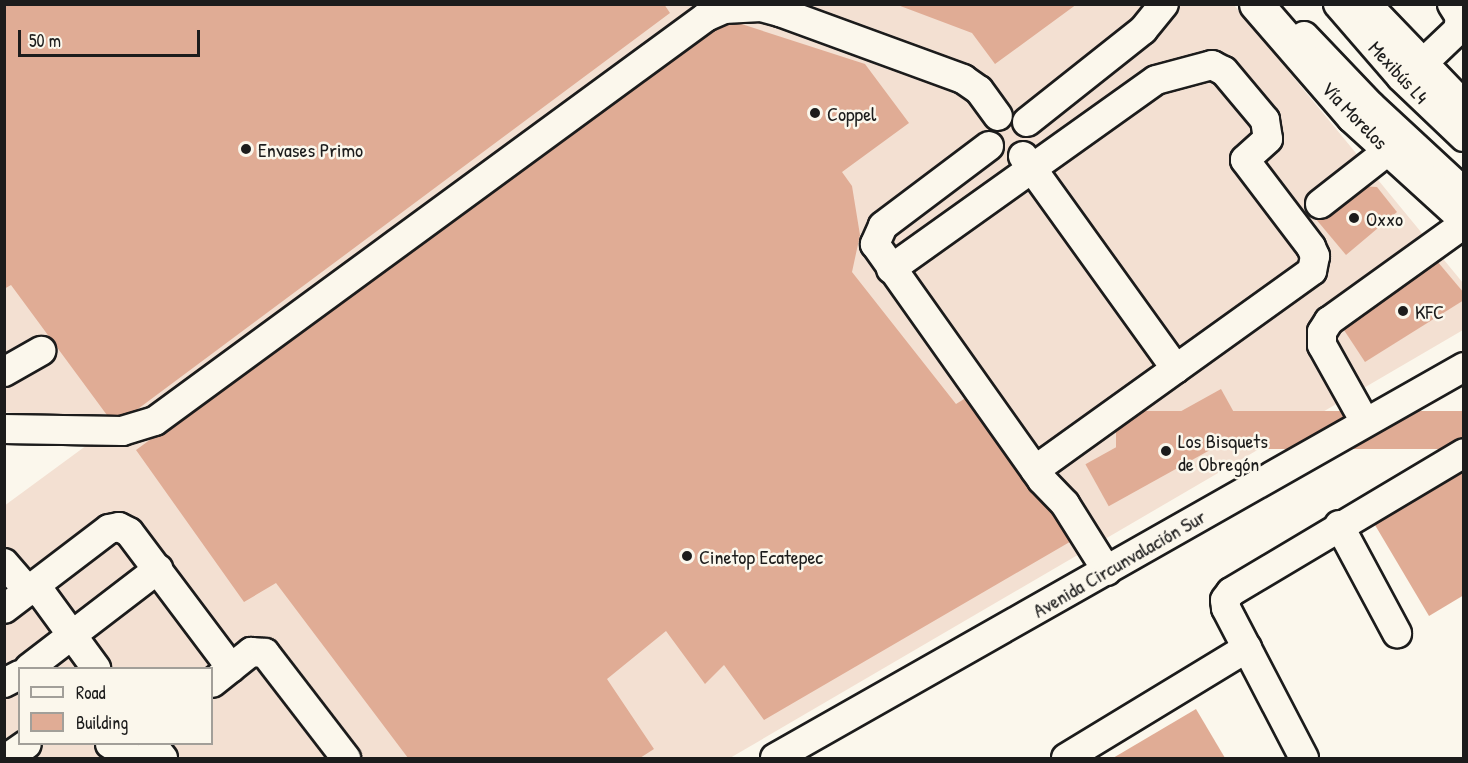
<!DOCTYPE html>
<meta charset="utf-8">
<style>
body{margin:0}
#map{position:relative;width:1468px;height:763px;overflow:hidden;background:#fbf7ec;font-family:"Patrick Hand",sans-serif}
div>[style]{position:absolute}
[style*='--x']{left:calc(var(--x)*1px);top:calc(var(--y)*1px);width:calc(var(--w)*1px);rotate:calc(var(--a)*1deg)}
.built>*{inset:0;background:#f3e0d2}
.building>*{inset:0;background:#e0ac95;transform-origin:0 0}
.roads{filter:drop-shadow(2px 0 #1c1c1c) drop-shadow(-2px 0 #1c1c1c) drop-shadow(0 2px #1c1c1c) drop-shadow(0 -2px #1c1c1c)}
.minor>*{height:28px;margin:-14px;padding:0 14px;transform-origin:14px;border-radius:14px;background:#fbf7ec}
.major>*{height:33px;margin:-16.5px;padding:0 16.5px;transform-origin:16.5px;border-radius:16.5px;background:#fbf7ec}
.dots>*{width:16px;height:16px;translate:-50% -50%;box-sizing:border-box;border:3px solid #fbf7ec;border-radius:50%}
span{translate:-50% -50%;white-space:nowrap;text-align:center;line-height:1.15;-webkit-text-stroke:5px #fbf7ec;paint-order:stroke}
.street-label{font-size:20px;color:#1c1c1c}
.poi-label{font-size:20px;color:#1c1c1c}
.left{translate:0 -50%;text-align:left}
.frame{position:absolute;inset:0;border:6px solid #1c1c1c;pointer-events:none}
.legend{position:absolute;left:18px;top:667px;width:195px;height:78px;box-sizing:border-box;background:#fbf7ec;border:2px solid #a29f99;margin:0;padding:8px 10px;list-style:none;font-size:18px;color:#1c1c1c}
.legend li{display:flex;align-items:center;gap:12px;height:30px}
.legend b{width:30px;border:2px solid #a29f99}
.scale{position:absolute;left:18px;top:30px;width:182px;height:27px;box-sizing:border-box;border:3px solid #1c1c1c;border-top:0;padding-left:8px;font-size:18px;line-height:21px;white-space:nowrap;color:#1c1c1c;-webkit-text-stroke:4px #fbf7ec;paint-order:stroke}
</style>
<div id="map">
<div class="built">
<i style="clip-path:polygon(evenodd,5px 5px,1234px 5px,1463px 283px,1463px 330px,730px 758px,5px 758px,4px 506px,132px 412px,54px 418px,5px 412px,5px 5px,20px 668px,212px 668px,212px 744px,20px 744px,20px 668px)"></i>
</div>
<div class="building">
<i style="clip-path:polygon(4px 4px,664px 4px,670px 13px,115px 426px,11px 285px,4px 289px)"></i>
<i style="clip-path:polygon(895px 4px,1077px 4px,995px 64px,972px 33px)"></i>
<i style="clip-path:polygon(726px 19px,865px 64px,909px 123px,842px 172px,852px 186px,860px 235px,852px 272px,956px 404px,969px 396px,1080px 536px,764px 720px,724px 665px,705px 684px,666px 631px,607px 679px,654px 749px,640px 758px,408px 758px,276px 583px,244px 602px,136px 450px)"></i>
<i style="clip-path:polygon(1359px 186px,1377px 187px,1397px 212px,1346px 255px,1315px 218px)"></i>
<i style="clip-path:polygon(1437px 261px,1464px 293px,1464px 300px,1365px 362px,1340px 324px)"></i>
<i style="left:1221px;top:389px;width:48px;height:155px;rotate:61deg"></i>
<i style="left:1464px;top:411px;width:38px;height:348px;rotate:90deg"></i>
<i style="clip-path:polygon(1464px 468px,1464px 595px,1429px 616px,1372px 520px)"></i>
<i style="clip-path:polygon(1196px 709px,1225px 758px,1113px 758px)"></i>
</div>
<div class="roads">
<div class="minor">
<i style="--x:1338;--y:4;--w:96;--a:49.2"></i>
<i style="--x:1401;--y:77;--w:87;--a:43.6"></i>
<i style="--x:1304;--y:36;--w:97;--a:46.3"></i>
<i style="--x:1371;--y:106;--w:127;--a:42.8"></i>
<i style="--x:1420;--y:66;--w:52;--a:-43.5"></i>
<i style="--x:1458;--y:30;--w:13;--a:-81"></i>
<i style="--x:1460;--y:17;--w:15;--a:-122"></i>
<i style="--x:1027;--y:122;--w:148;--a:-38.4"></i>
<i style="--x:1143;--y:30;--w:33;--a:-51"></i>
<i style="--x:989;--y:146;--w:133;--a:143"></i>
<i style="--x:883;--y:226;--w:20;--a:114"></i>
<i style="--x:875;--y:244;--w:289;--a:54.7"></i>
<i style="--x:1042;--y:480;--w:33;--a:46"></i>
<i style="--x:1065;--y:504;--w:79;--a:57.9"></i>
<i style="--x:1023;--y:156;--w:262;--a:54.3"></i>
<i style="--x:1320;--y:204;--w:88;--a:-38"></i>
<i style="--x:891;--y:269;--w:325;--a:-35.5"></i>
<i style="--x:1156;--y:80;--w:58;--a:-15"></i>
<i style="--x:1212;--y:65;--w:13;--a:27"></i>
<i style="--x:1224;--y:71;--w:64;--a:50.1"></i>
<i style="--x:1265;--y:120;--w:19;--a:81"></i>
<i style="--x:1268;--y:139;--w:31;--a:138"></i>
<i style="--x:1245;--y:160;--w:109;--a:52.8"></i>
<i style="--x:1311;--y:247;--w:10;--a:66"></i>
<i style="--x:1315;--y:256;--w:15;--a:101"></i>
<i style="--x:1312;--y:271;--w:341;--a:144.3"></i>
<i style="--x:4;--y:372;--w:43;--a:-29.6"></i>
<i style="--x:1365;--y:422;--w:88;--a:-119.2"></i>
<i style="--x:1322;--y:345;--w:13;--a:-90"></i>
<i style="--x:1322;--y:332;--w:13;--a:-58"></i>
<i style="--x:1329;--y:321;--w:166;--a:-35.7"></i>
<i style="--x:4;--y:429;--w:118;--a:1"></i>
<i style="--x:122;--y:431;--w:34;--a:-17"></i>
<i style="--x:155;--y:421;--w:683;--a:-36.25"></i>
<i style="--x:706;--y:17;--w:20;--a:-24"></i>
<i style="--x:724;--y:9;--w:37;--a:-3"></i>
<i style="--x:761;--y:7;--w:20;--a:15"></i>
<i style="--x:780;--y:12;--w:195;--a:20.1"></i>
<i style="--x:963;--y:79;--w:19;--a:35"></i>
<i style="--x:979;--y:90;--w:32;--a:54"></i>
<i style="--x:1339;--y:525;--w:123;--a:61.8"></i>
<i style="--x:4;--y:563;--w:30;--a:49"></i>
<i style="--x:24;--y:586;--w:20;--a:24"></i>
<i style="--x:42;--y:594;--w:92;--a:53.9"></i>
<i style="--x:4;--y:609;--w:132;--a:-37.3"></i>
<i style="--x:109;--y:529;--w:10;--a:-11"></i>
<i style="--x:119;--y:527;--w:11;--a:27"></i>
<i style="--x:129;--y:532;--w:170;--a:53.1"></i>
<i style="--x:29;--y:668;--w:163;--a:-37.5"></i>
<i style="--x:4;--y:683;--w:18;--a:-27"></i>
<i style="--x:212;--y:683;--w:50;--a:-38.5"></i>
<i style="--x:251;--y:652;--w:14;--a:4"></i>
<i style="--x:265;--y:653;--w:133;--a:52.4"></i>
<i style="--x:110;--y:744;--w:26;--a:32"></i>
<i style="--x:152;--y:744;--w:18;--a:52"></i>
<i style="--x:7;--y:758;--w:24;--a:-35"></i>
<i style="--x:775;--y:758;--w:792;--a:-29.57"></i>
<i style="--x:1066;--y:758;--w:212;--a:-31.3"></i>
<i style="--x:1304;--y:758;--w:169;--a:-117.5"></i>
<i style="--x:1226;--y:608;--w:8;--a:-97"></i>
<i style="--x:1225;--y:600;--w:10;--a:-53"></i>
<i style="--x:1231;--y:592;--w:271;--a:-30.8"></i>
</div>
<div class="major">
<i style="--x:1256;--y:4;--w:148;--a:49.1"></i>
<i style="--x:1353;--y:116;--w:150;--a:42.3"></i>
<i style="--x:1363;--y:4;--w:146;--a:46.1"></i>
</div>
</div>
<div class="dots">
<i style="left:815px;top:113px;background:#1c1c1c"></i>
<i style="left:246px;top:149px;background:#1c1c1c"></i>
<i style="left:1354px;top:218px;background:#1c1c1c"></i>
<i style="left:1403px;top:311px;background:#1c1c1c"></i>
<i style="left:1166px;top:451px;background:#1c1c1c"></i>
<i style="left:687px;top:556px;background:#1c1c1c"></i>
</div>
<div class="street-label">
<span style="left:1399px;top:72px;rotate:47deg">Mexibús L4</span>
<span style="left:1355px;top:115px;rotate:46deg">Vía Morelos</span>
<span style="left:1119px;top:563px;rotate:-30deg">Avenida Circunvalación Sur</span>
</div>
<div class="poi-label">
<span class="left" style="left:827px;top:113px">Coppel</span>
<span class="left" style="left:258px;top:149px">Envases Primo</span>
<span class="left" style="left:1366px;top:218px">Oxxo</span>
<span class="left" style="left:1415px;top:311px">KFC</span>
<span class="left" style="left:1178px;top:452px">Los Bisquets<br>de Obregón</span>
<span class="left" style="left:699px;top:556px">Cinetop Ecatepec</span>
</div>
<div class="frame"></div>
<ul class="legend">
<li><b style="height:8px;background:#fbf7ec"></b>Road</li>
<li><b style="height:16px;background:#e0ac95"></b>Building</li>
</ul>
<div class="scale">50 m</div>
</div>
